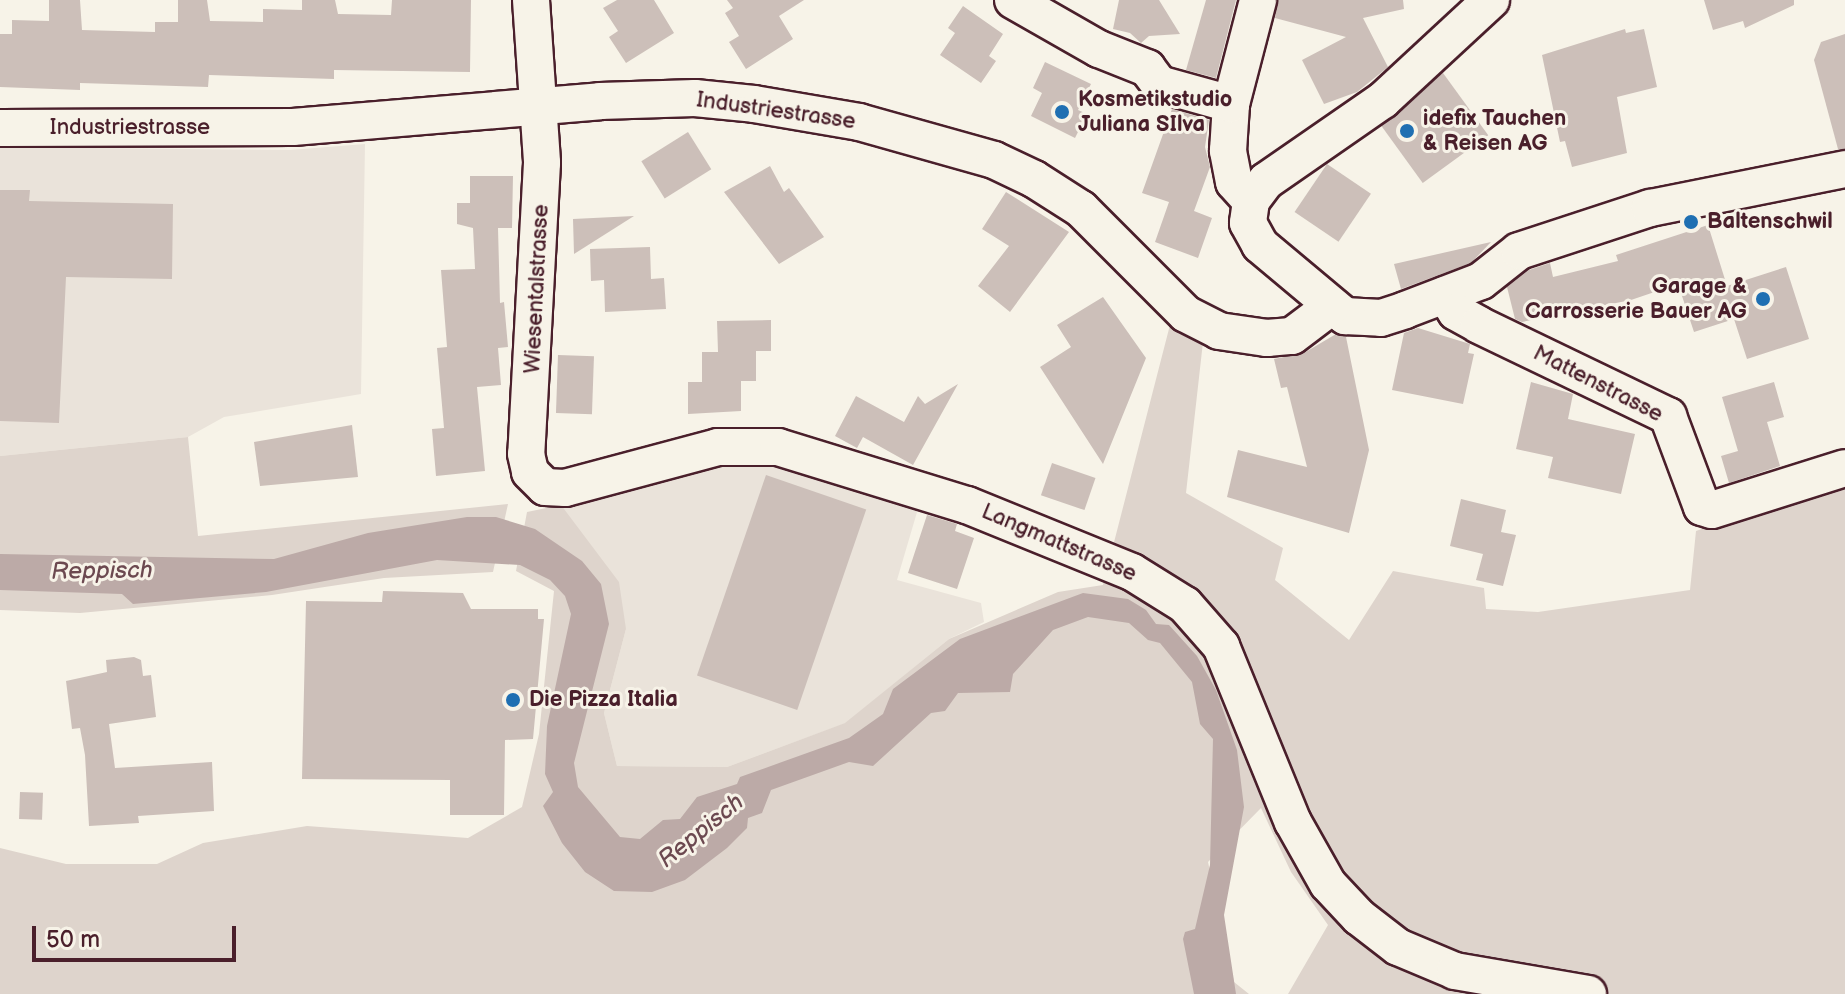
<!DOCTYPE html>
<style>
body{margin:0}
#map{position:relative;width:1845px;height:994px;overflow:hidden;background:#f7f3e8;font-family:"Balsamiq Sans",sans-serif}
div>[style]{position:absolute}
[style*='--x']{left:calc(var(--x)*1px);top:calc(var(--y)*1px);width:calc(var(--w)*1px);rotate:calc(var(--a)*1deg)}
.built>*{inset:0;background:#eae3da}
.green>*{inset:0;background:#ded4cc}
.water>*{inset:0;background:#bcaaa7}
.building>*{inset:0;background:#ccbfb9;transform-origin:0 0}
.roads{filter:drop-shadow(2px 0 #4a1f2b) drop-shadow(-2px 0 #4a1f2b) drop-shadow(0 2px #4a1f2b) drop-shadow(0 -2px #4a1f2b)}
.minor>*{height:36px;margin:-18px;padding:0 18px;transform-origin:18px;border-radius:18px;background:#f7f3e8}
.dots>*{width:22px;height:22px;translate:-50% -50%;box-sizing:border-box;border:4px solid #f7f3e8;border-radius:50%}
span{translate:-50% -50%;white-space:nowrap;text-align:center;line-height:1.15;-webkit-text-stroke:6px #f7f3e8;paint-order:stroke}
.poi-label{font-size:22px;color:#4a1f2b;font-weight:700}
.left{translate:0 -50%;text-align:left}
.right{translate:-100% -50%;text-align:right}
.street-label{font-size:22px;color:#4a1f2b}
.water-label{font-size:24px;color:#6c4950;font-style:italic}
.scale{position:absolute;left:32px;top:926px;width:204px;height:36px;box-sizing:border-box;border:4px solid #4a1f2b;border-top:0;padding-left:10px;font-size:24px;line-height:28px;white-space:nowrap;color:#4a1f2b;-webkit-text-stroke:6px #f7f3e8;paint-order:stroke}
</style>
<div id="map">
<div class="built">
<i style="clip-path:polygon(365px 144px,361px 394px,224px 417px,188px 437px,0 456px,0 147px,290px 150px)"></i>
<i style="clip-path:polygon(721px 455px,766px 456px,920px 502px,897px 580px,981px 603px,984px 622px,949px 639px,846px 723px,727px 767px,617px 766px,604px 713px,626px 629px,561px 505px)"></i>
</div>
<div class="green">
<i style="clip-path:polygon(1171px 321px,1203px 342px,1186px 493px,1283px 548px,1275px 580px,1349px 640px,1393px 571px,1484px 588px,1486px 609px,1538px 612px,1690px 590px,1696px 531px,1845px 479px,1845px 994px,1288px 994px,1328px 925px,1291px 872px,1261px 808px,1208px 862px,1234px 982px,1249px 994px,0 994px,0 848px,66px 864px,157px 864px,203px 843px,307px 826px,468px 838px,522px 807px,539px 734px,554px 591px,516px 571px,527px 512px,561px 505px,619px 582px,626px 629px,604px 713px,617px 766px,727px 767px,845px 723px,949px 639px,1058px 592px,1103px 585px)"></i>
<i style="clip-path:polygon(188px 437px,198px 536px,508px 504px,493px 572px,384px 578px,272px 595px,80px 613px,0 610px,0 456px)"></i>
</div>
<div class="water">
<i style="clip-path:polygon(467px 517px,496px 517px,535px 529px,582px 561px,601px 584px,609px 624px,574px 763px,578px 787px,620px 837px,640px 839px,663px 820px,680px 819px,697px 797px,737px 784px,740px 777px,849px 738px,883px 714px,893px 689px,960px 639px,1083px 593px,1128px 599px,1146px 610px,1156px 624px,1169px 625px,1197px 656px,1216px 690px,1237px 750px,1244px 807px,1224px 915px,1236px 994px,1194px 994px,1183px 939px,1185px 932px,1195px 929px,1210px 865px,1213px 739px,1200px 724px,1192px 682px,1160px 643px,1148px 640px,1129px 623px,1088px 617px,1053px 630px,1013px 674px,1010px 692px,958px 693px,945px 711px,931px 713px,873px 766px,849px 762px,771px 790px,762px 813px,748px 818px,747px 828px,727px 848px,685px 880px,652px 892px,614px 891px,585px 872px,562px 843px,543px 806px,553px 792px,545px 774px,547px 726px,571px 614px,565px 596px,550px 580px,520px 565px,437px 560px,266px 592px,133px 604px,122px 594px,0 590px,0 554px,274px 559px,368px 533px)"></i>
</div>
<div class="building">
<i style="clip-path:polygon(49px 0,80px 0,82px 30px,155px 32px,155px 22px,178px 22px,178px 0,207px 0,210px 21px,263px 22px,263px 9px,302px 10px,302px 0,335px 0,338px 14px,391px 15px,392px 0,471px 0,470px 72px,334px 70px,334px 79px,209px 75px,208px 87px,80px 83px,80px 90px,0 87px,0 34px,12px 34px,12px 20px,49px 21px)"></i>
<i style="clip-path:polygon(617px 0,654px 0,674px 33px,626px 63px,609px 37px,618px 31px,603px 8px)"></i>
<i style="clip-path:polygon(727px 0,804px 0,779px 16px,793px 39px,746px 69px,729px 42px,739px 36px,725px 13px,733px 8px)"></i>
<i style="clip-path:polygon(1119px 0,1159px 0,1180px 34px,1149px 36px,1141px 43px,1130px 33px,1113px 29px)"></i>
<i style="clip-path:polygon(1206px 0,1236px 0,1216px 78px,1186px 70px)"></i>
<i style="clip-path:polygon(1278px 0,1403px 0,1404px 9px,1363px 18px,1388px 67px,1357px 92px,1324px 104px,1302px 60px,1346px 37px,1275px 18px)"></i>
<i style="clip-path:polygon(1704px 0,1794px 0,1794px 5px,1745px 28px,1743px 21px,1713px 30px)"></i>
<i style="clip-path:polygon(963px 6px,1003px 34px,989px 56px,996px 61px,981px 83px,940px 55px,955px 33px,948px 28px)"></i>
<i style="clip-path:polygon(1625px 29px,1626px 33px,1644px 29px,1657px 87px,1617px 97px,1627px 153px,1572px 167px,1565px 141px,1560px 142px,1542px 55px)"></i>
<i style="clip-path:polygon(1845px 34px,1845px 149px,1838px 149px,1814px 60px,1821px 42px)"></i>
<i style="clip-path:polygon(1045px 62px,1091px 84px,1078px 110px,1087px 114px,1075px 138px,1031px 116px,1042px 93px,1033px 88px)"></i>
<i style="left:1443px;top:73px;width:77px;height:81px;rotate:54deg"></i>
<i style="clip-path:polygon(1172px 109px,1209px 120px,1205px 147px,1210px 167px,1194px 211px,1212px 218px,1198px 258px,1155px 242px,1169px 202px,1142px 193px)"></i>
<i style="left:688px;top:132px;width:44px;height:55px;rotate:58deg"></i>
<i style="left:1327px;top:164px;width:53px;height:58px;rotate:34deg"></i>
<i style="clip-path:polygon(770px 166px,784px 192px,789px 188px,824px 237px,779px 264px,724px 192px)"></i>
<i style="clip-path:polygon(470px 176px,513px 176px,512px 228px,498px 228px,500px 303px,504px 302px,508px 347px,498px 348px,501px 385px,477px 387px,485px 471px,436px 476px,432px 429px,444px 428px,437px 348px,447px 347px,441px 270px,475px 269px,473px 228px,457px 224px,457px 203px,470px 203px)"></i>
<i style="clip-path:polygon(0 190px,30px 190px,29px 201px,173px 204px,172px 279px,66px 277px,59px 423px,0 421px)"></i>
<i style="clip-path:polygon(1006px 192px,1069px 232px,1010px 312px,978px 286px,1009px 246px,982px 229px)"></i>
<i style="clip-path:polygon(634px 216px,574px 254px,573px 219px)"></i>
<i style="clip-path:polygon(1708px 225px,1727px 286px,1786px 267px,1809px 339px,1747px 359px,1734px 319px,1694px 332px,1678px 284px,1631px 300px,1522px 322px,1515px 319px,1507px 287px,1529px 270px,1550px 263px,1553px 277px,1618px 261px,1616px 255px)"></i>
<i style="clip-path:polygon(1491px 242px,1471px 263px,1401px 289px,1394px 264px)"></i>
<i style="clip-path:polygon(650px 247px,651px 279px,664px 278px,666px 309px,605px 312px,604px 280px,591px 281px,590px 249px)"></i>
<i style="clip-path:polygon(1103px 297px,1146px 358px,1103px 464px,1040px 367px,1071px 347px,1057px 325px)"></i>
<i style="clip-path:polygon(771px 320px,771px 351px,756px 351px,756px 381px,741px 381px,741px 411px,688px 414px,688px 382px,702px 382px,702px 352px,718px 352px,717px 321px)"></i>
<i style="clip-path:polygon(1418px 328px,1470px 344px,1468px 353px,1474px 354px,1463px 404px,1392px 390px,1404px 333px)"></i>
<i style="clip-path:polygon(1336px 334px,1346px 337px,1369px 450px,1349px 533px,1227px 497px,1238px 450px,1307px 467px,1287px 387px,1281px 388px,1274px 359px,1304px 353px)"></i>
<i style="left:558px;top:355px;width:36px;height:58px;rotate:2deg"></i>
<i style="clip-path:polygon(1531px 382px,1573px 394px,1568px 419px,1635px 434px,1621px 494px,1548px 478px,1553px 457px,1516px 449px)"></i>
<i style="clip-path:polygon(1774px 382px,1784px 417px,1767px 422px,1780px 466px,1729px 483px,1721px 456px,1738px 451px,1722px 397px)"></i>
<i style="clip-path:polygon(958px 384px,913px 465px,863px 437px,857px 448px,835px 436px,856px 396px,904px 422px,918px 396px,925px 404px)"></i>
<i style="clip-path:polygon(352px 425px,358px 477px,260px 486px,254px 442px)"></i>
<i style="left:1052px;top:463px;width:46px;height:34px;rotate:19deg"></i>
<i style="left:766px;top:475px;width:106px;height:212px;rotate:19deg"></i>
<i style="clip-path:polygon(1461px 499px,1506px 510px,1501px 532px,1516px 535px,1503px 586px,1476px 580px,1483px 554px,1450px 546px)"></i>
<i style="clip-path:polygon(927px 515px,957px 524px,955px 531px,974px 538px,957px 589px,908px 573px)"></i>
<i style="clip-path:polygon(383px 591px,463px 593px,471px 609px,538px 609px,538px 619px,544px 619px,533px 739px,505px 740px,504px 815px,450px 815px,450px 780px,302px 779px,306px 601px,382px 602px)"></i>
<i style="clip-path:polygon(134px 657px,141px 660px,143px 676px,151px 675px,156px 717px,109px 724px,115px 768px,212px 762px,214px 811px,138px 816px,139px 823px,89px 826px,85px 755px,80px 728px,72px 729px,66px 681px,107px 672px,106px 660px)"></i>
<i style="left:20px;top:792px;width:23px;height:27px;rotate:2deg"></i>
</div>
<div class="roads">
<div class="minor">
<i style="--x:531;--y:0;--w:163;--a:86.1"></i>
<i style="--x:542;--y:163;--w:291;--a:93.1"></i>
<i style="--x:526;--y:454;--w:18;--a:77"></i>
<i style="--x:530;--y:472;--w:21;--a:45"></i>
<i style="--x:545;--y:487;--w:20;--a:3"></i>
<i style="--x:565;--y:488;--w:158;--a:-15"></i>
<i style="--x:718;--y:447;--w:60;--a:0"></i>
<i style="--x:778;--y:447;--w:198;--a:17.1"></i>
<i style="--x:967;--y:505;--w:178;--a:22.1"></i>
<i style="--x:1132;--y:572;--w:62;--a:31.9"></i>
<i style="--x:1185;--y:605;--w:55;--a:48.7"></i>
<i style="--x:1221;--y:646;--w:190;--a:67.8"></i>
<i style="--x:1293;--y:822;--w:71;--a:60.6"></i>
<i style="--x:1328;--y:884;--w:45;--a:46.8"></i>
<i style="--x:1359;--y:917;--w:49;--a:37.6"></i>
<i style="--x:1398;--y:947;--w:62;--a:22.8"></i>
<i style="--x:1455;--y:971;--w:135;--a:9.8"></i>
<i style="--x:1013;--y:0;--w:99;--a:29.7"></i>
<i style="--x:1099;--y:49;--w:52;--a:21.6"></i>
<i style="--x:1147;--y:68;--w:20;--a:53"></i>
<i style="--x:1159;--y:84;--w:75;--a:15.5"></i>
<i style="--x:1491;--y:0;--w:147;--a:137.2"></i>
<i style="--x:1383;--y:100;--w:142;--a:145.3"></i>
<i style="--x:1266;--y:181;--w:25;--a:127"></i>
<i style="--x:1251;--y:201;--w:22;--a:98"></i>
<i style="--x:1248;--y:223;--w:25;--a:61"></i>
<i style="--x:1260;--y:245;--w:111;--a:39.9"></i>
<i style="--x:1345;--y:316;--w:36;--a:3"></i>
<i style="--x:1381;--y:318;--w:25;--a:-18"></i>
<i style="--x:1405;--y:310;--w:81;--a:-20.9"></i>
<i style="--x:1481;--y:281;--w:48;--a:-38.3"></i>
<i style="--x:1519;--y:251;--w:138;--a:-18.2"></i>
<i style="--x:1650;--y:208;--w:199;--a:-11.3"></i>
<i style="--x:0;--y:128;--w:293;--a:-0.2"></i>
<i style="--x:293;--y:127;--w:308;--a:-4.8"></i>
<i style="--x:600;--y:101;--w:95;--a:-1.8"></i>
<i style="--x:695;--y:98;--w:59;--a:5.8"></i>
<i style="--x:754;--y:104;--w:107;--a:9.7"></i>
<i style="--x:859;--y:122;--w:140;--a:15.7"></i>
<i style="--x:994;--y:160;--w:44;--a:25.4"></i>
<i style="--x:1034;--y:179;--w:56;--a:32.6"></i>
<i style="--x:1081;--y:209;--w:148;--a:45"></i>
<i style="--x:1186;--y:314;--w:37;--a:27"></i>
<i style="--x:1219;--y:331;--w:49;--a:8.3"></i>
<i style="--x:1267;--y:338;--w:25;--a:-5"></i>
<i style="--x:1292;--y:336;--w:50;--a:-36.9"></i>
<i style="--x:1251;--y:201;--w:25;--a:-132"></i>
<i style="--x:1234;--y:182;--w:32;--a:-101"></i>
<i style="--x:1228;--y:151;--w:47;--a:-86.3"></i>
<i style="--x:1231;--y:104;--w:107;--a:-75.4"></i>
<i style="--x:1445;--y:295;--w:20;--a:57"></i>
<i style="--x:1456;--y:312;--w:26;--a:29"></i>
<i style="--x:1479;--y:325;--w:210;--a:25.7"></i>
<i style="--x:1668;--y:416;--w:97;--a:69.5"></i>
<i style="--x:1702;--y:507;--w:10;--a:17"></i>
<i style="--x:1712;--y:510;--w:139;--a:-17.5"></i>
</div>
</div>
<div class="dots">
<i style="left:1062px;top:112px;background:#1f6fb2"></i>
<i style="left:1407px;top:131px;background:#1f6fb2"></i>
<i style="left:1691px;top:222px;background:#1f6fb2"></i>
<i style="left:1763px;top:299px;background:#1f6fb2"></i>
<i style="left:513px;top:700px;background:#1f6fb2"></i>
</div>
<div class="poi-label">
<span class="left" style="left:1078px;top:112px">Kosmetikstudio<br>Juliana SIlva</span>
<span class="left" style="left:1423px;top:131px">idefix Tauchen<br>&amp; Reisen AG</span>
<span class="left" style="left:1707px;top:222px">Baltenschwil</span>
<span class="right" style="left:1747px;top:299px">Garage &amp;<br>Carrosserie Bauer AG</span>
<span class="left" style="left:529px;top:700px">Die Pizza Italia</span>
</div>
<div class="street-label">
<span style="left:776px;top:111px;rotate:8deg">Industriestrasse</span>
<span style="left:130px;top:128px">Industriestrasse</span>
<span style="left:537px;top:289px;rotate:-87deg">Wiesentalstrasse</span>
<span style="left:1598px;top:384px;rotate:27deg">Mattenstrasse</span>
<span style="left:1059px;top:543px;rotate:23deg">Langmattstrasse</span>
</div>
<div class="water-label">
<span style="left:102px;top:571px;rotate:-1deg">Reppisch</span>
<span style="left:701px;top:831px;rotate:-39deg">Reppisch</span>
</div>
<div class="scale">50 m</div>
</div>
